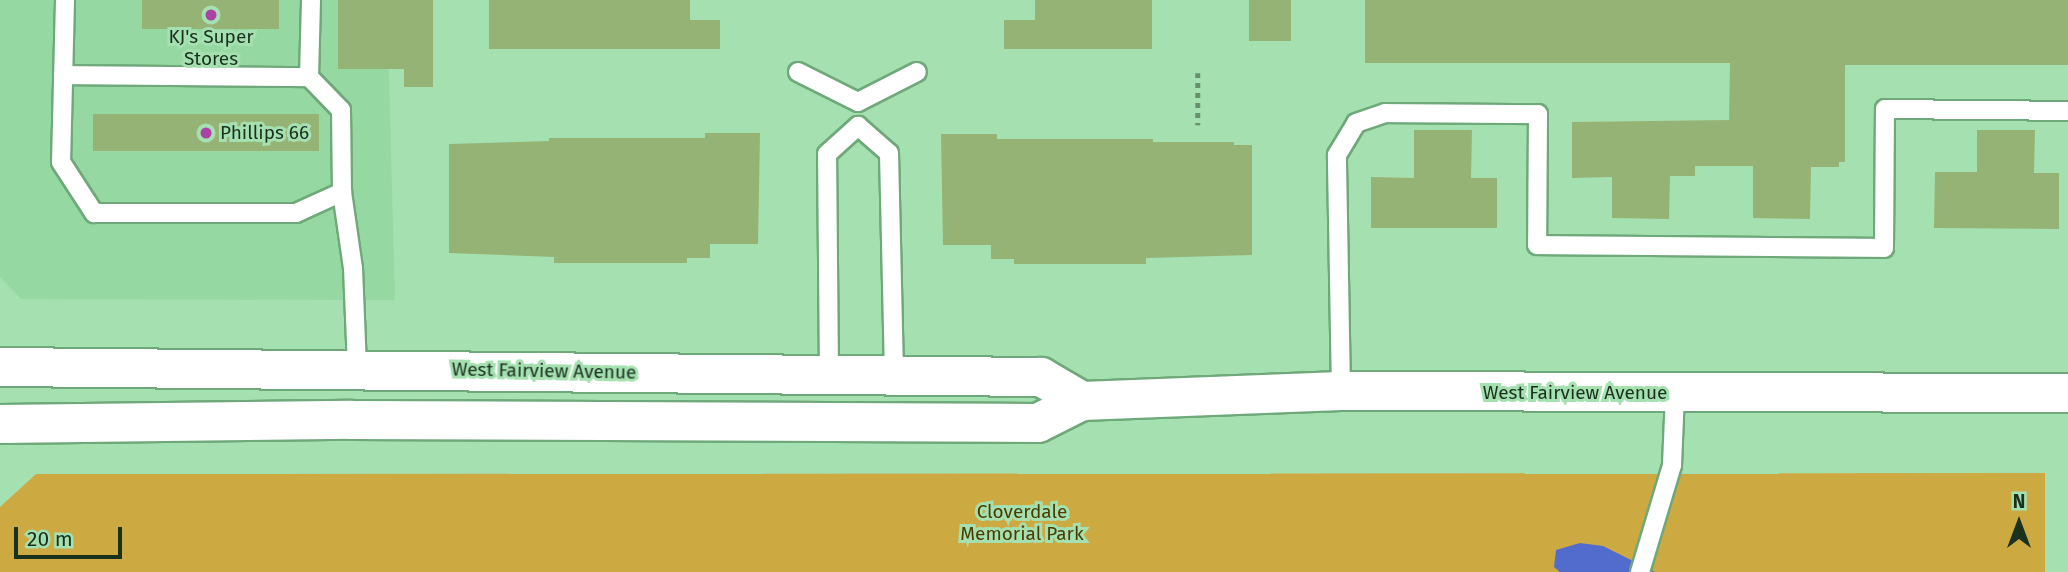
<!DOCTYPE html>
<style>
body{margin:0}
#map{position:relative;width:2068px;height:572px;overflow:hidden;background:#a5e0b0;font-family:"Fira Sans",sans-serif}
div>[style]{position:absolute}
[style*='--x']{left:calc(var(--x)*1px);top:calc(var(--y)*1px);width:calc(var(--w)*1px);rotate:calc(var(--a)*1deg)}
.built>*{inset:0;background:#96d8a2}
.green>*{inset:0;background:#cda942}
.water>*{inset:0;background:#526ccd}
.building>*{inset:0;background:#96b376;transform-origin:0 0}
.path>*{height:4.5px;margin-top:-2.25px;transform-origin:0;background:repeating-linear-gradient(90deg,#66916e 0 5px,transparent 0 10px)}
.roads{filter:drop-shadow(2px 0 #6fa87a) drop-shadow(-2px 0 #6fa87a) drop-shadow(0 2px #6fa87a) drop-shadow(0 -2px #6fa87a)}
.service>*{height:18px;margin:-9px;padding:0 9px;transform-origin:9px;border-radius:9px;background:#fff}
.primary>*{height:38px;margin:-19px;padding:0 19px;transform-origin:19px;border-radius:19px;background:#fff}
.dots>*{width:19px;height:19px;translate:-50% -50%;box-sizing:border-box;border:4px solid #a5e0b0;border-radius:50%}
span{translate:-50% -50%;white-space:nowrap;text-align:center;line-height:1.15;-webkit-text-stroke:6px #a5e0b0;paint-order:stroke}
.poi-label{font-size:19px;color:#1a311e}
.left{translate:0 -50%;text-align:left}
.street-label{font-size:19px;color:#1a311e}
.park-label{font-size:19px;color:#4c3b01}
.north{position:absolute;left:1984px;top:488px;width:70px;height:70px;-webkit-text-stroke:5px #a5e0b0;paint-order:stroke;rotate:0deg;font-size:19px;font-weight:700;line-height:28px;text-align:center;color:#1a311e}
.north::after{content:'';display:block;margin:auto;width:24px;height:32px;background:#1a311e;clip-path:polygon(50% 0,100% 100%,50% 72%,0 100%)}
.scale{position:absolute;left:14px;top:527px;width:108px;height:32px;box-sizing:border-box;border:4px solid #1a311e;border-top:0;padding-left:9px;font-size:21px;line-height:24px;white-space:nowrap;color:#1a311e;-webkit-text-stroke:5px #a5e0b0;paint-order:stroke}
</style>
<div id="map">
<div class="built">
<i style="clip-path:polygon(0 0,387px 0,395px 300px,21px 299px,0 277px)"></i>
</div>
<div class="green">
<i style="clip-path:polygon(2045px 473px,2045px 572px,0 572px,0 507px,36px 474px)"></i>
</div>
<div class="water">
<i style="clip-path:polygon(1580px 543px,1603px 546px,1655px 572px,1560px 572px,1554px 567px,1556px 550px)"></i>
</div>
<div class="building">
<i style="left:142px;top:0;width:137px;height:29px"></i>
<i style="clip-path:polygon(338px 0,433px 0,433px 87px,404px 87px,404px 69px,338px 69px)"></i>
<i style="clip-path:polygon(489px 0,690px 0,690px 20px,720px 20px,720px 49px,489px 49px)"></i>
<i style="clip-path:polygon(1035px 0,1152px 0,1152px 49px,1004px 49px,1004px 20px,1035px 20px)"></i>
<i style="left:1249px;top:0;width:42px;height:41px"></i>
<i style="clip-path:polygon(1365px 0,2068px 0,2068px 65px,1845px 65px,1845px 162px,1839px 162px,1839px 167px,1811px 167px,1810px 219px,1753px 218px,1753px 166px,1695px 166px,1695px 176px,1670px 176px,1669px 219px,1612px 218px,1612px 177px,1572px 178px,1572px 122px,1729px 120px,1730px 63px,1365px 63px)"></i>
<i style="left:319px;top:114px;width:37px;height:226px;rotate:90deg"></i>
<i style="clip-path:polygon(1414px 130px,1472px 130px,1471px 178px,1497px 178px,1497px 228px,1371px 228px,1371px 177px,1414px 178px)"></i>
<i style="clip-path:polygon(1977px 130px,2035px 130px,2034px 173px,2059px 173px,2059px 229px,1934px 228px,1935px 172px,1977px 172px)"></i>
<i style="clip-path:polygon(705px 133px,760px 133px,758px 244px,710px 244px,710px 258px,687px 258px,687px 263px,554px 263px,554px 257px,449px 253px,449px 144px,549px 141px,549px 138px,705px 138px)"></i>
<i style="clip-path:polygon(941px 134px,997px 134px,997px 139px,1153px 139px,1153px 142px,1234px 142px,1234px 145px,1252px 145px,1252px 255px,1146px 258px,1146px 264px,1014px 264px,1014px 259px,991px 259px,991px 245px,943px 245px)"></i>
</div>
<div class="path">
<i style="--x:1198;--y:73;--w:52;--a:90"></i>
</div>
<div class="roads">
<div class="service">
<i style="--x:65;--y:0;--w:162;--a:91.4"></i>
<i style="--x:61;--y:162;--w:61;--a:57.1"></i>
<i style="--x:94;--y:213;--w:202;--a:0"></i>
<i style="--x:296;--y:213;--w:51;--a:-24.5"></i>
<i style="--x:342;--y:192;--w:82;--a:-90.7"></i>
<i style="--x:341;--y:110;--w:46;--a:-134.1"></i>
<i style="--x:309;--y:77;--w:77;--a:-88.5"></i>
<i style="--x:798;--y:72;--w:67;--a:26.6"></i>
<i style="--x:63;--y:75;--w:246;--a:0.5"></i>
<i style="--x:858;--y:102;--w:66;--a:-27"></i>
<i style="--x:342;--y:192;--w:77;--a:81.8"></i>
<i style="--x:353;--y:268;--w:100;--a:87.7"></i>
<i style="--x:829;--y:376;--w:222;--a:-90.5"></i>
<i style="--x:827;--y:154;--w:42;--a:-42.1"></i>
<i style="--x:858;--y:126;--w:41;--a:41.1"></i>
<i style="--x:889;--y:153;--w:222;--a:88.7"></i>
<i style="--x:1341;--y:391;--w:236;--a:-91"></i>
<i style="--x:1337;--y:155;--w:37;--a:-59"></i>
<i style="--x:1356;--y:123;--w:31;--a:-19"></i>
<i style="--x:1385;--y:113;--w:153;--a:0.4"></i>
<i style="--x:1538;--y:114;--w:131;--a:90.4"></i>
<i style="--x:1537;--y:245;--w:347;--a:0.5"></i>
<i style="--x:1884;--y:248;--w:139;--a:-89.6"></i>
<i style="--x:1885;--y:109;--w:183;--a:0.6"></i>
<i style="--x:1640;--y:572;--w:112;--a:-73.3"></i>
<i style="--x:1672;--y:465;--w:71;--a:-87.6"></i>
</div>
<div class="primary">
<i style="--x:0;--y:367;--w:1041;--a:0.55"></i>
<i style="--x:1041;--y:377;--w:48;--a:30.3"></i>
<i style="--x:0;--y:424;--w:351;--a:-0.7"></i>
<i style="--x:351;--y:420;--w:687;--a:0.25"></i>
<i style="--x:1038;--y:423;--w:49;--a:-26.6"></i>
<i style="--x:1082;--y:401;--w:259;--a:-2.2"></i>
<i style="--x:1341;--y:391;--w:727;--a:0.16"></i>
</div>
</div>
<div class="dots">
<i style="left:211px;top:15px;background:#ab43a6"></i>
<i style="left:206px;top:133px;background:#ab43a6"></i>
</div>
<div class="poi-label">
<span style="left:211px;top:48px">KJ's Super<br>Stores</span>
<span class="left" style="left:220px;top:133px">Phillips 66</span>
</div>
<div class="street-label">
<span style="left:544px;top:371px;rotate:1deg">West Fairview Avenue</span>
<span style="left:1575px;top:393px">West Fairview Avenue</span>
</div>
<div class="park-label">
<span style="left:1022px;top:523px">Cloverdale<br>Memorial Park</span>
</div>
<div class="north">N</div>
<div class="scale">20 m</div>
</div>
